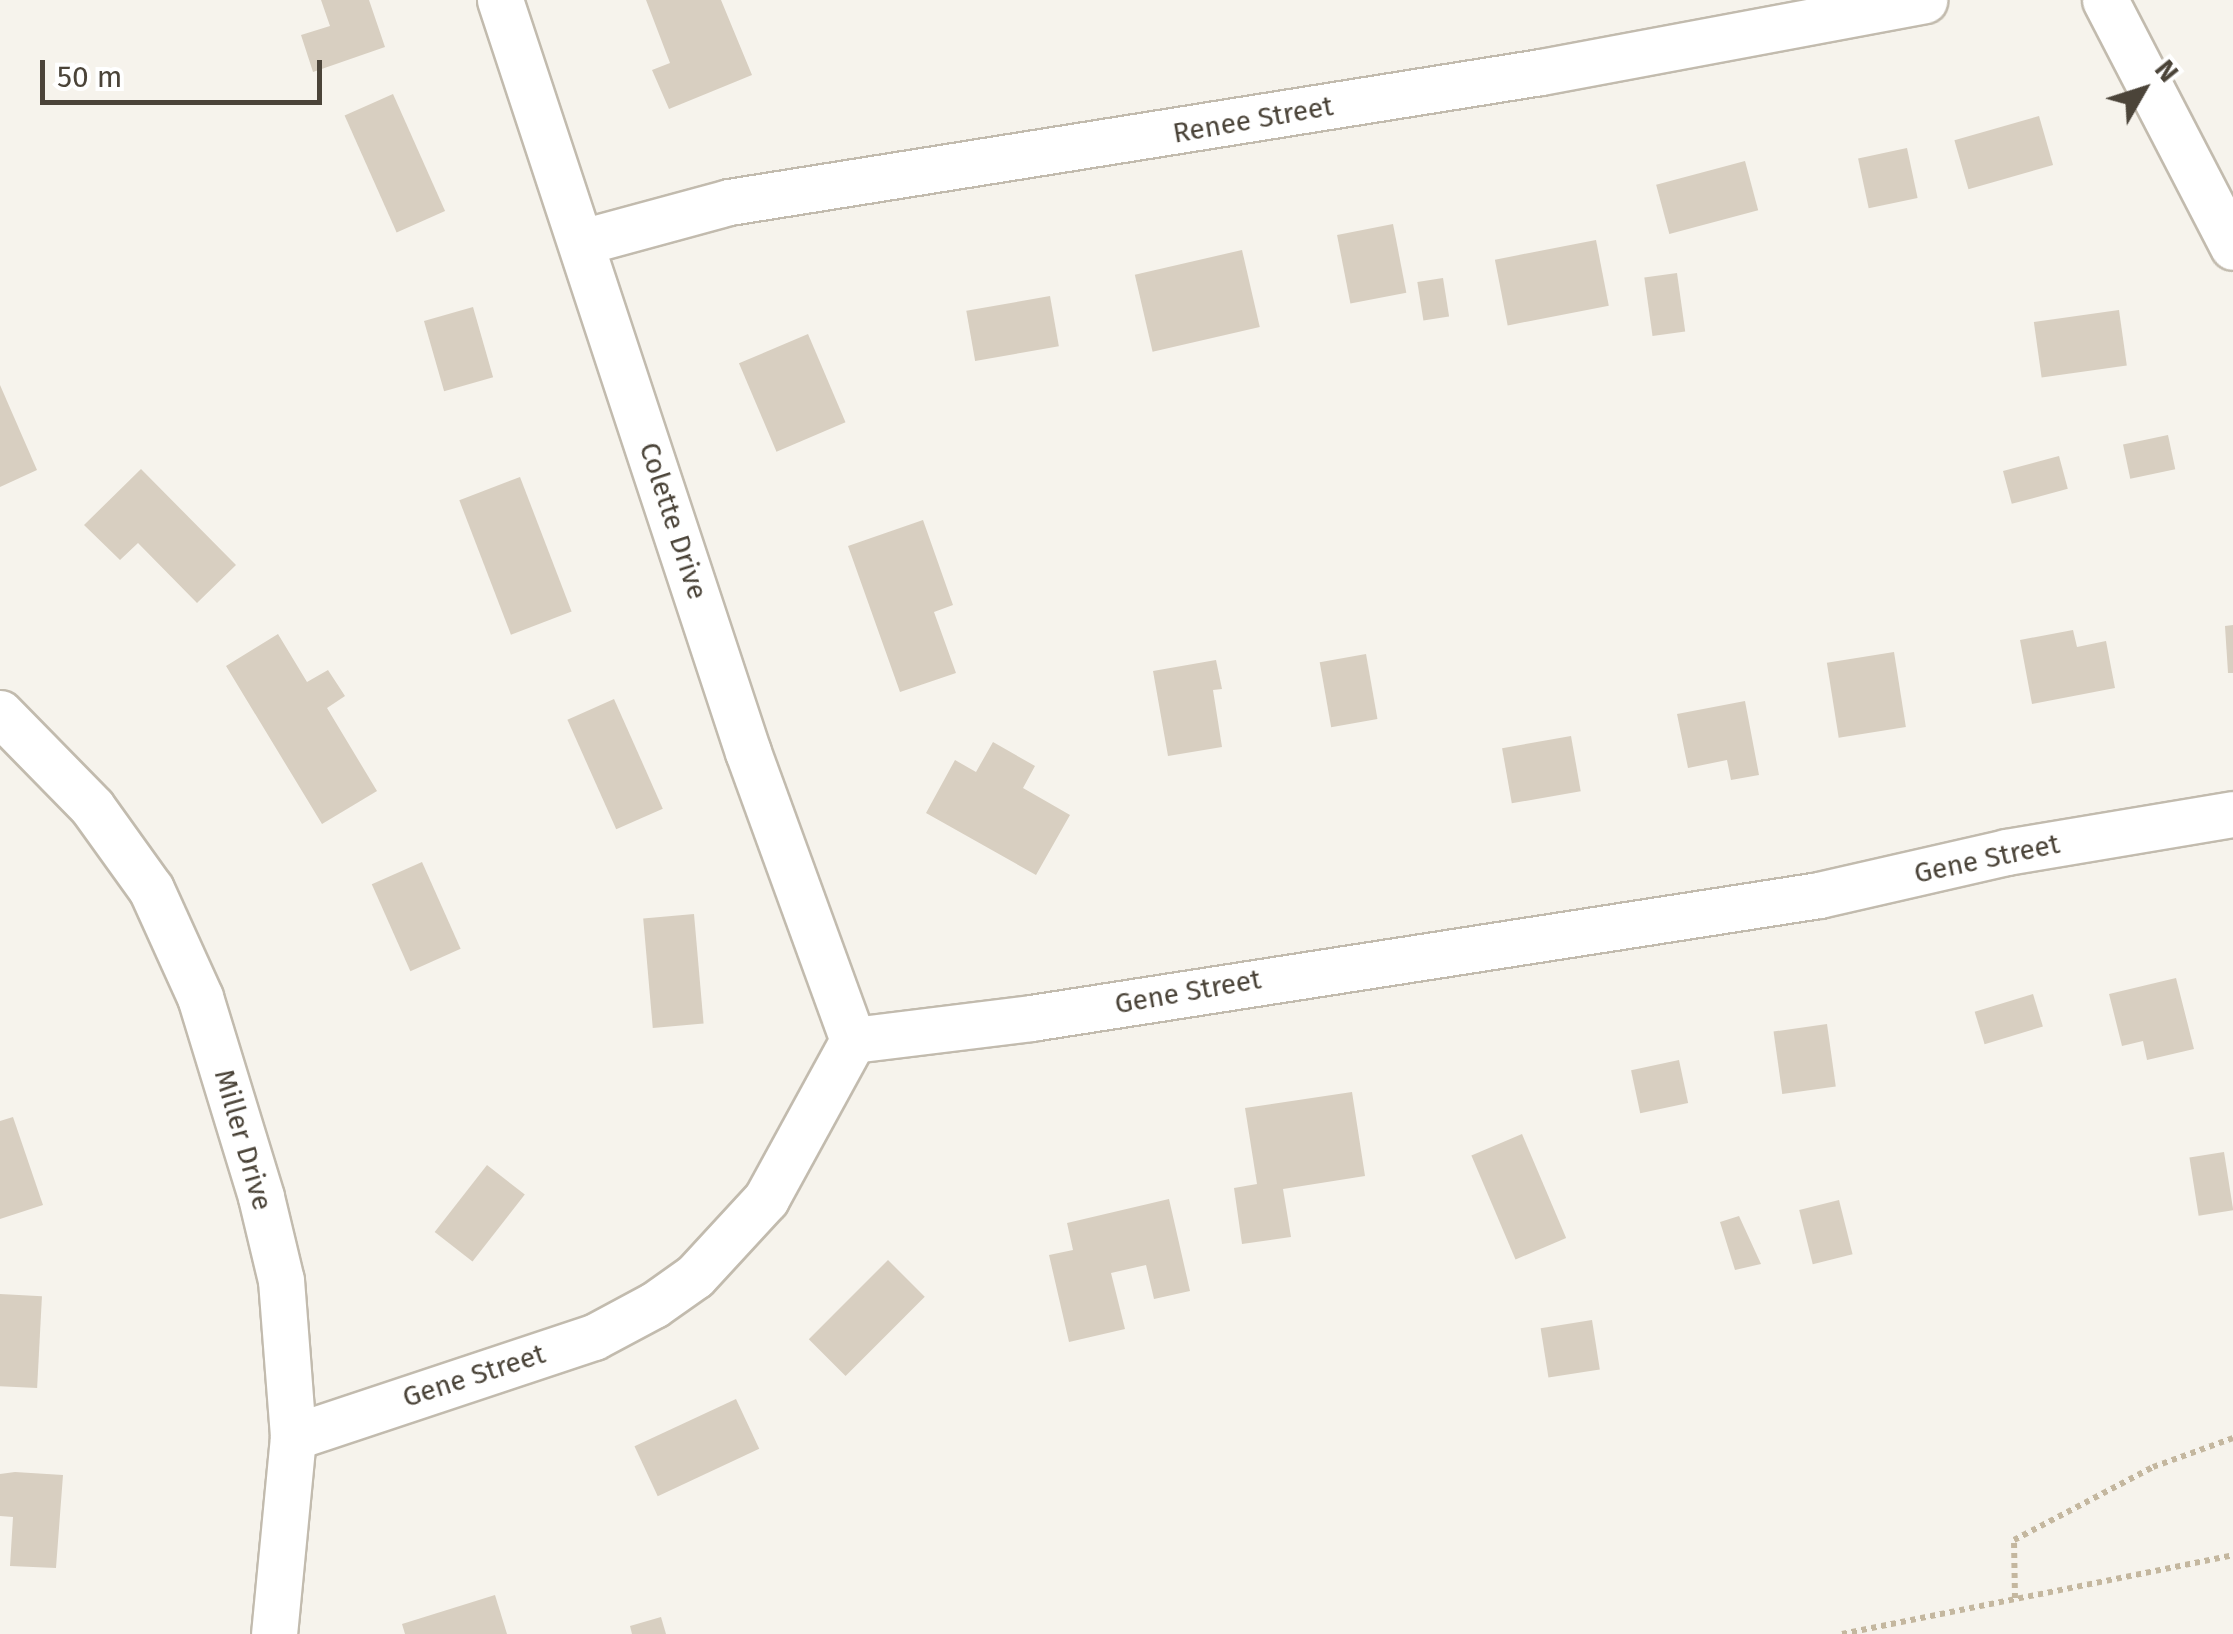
<!DOCTYPE html>
<style>
body{margin:0}
#map{position:relative;width:2233px;height:1634px;overflow:hidden;background:#f6f3ec;font-family:"Fira Sans",sans-serif}
div>[style]{position:absolute}
[style*='--x']{left:calc(var(--x)*1px);top:calc(var(--y)*1px);width:calc(var(--w)*1px);rotate:calc(var(--a)*1deg)}
.building>*{inset:0;background:#d8cfc1;transform-origin:0 0}
.path>*{height:6px;margin-top:-3px;transform-origin:0;background:repeating-linear-gradient(90deg,#c4b79f 0 5px,transparent 0 10px)}
.roads{filter:drop-shadow(2px 0 #c2bbae) drop-shadow(-2px 0 #c2bbae) drop-shadow(0 2px #c2bbae) drop-shadow(0 -2px #c2bbae)}
.minor>*{height:45px;margin:-22.5px;padding:0 22.5px;transform-origin:22.5px;border-radius:22.5px;background:#fff}
span{translate:-50% -50%;white-space:nowrap;text-align:center;line-height:1.15;-webkit-text-stroke:8px #fff;paint-order:stroke}
.street-label{font-size:28px;color:#4b4439}
.north{position:absolute;left:2093px;top:40px;width:100px;height:100px;-webkit-text-stroke:8px #fff;paint-order:stroke;rotate:51deg;font-size:28px;font-weight:700;line-height:40px;text-align:center;color:#4b4439}
.north::after{content:'';display:block;margin:auto;width:35px;height:45px;background:#4b4439;clip-path:polygon(50% 0,100% 100%,50% 72%,0 100%)}
.scale{position:absolute;left:40px;top:60px;width:282px;height:45px;box-sizing:border-box;border:5px solid #4b4439;border-top:0;padding-left:12px;font-size:30px;line-height:35px;white-space:nowrap;color:#4b4439;-webkit-text-stroke:8px #fff;paint-order:stroke}
</style>
<div id="map">
<div class="building">
<i style="clip-path:polygon(321px 0,369px 0,385px 47px,313px 72px,301px 35px,330px 26px)"></i>
<i style="clip-path:polygon(646px 0,721px 0,752px 75px,669px 109px,652px 70px,670px 63px)"></i>
<i style="left:393px;top:94px;width:128px;height:53px;rotate:66deg"></i>
<i style="left:2039px;top:116px;width:51px;height:88px;rotate:74deg"></i>
<i style="left:1907px;top:148px;width:51px;height:50px;rotate:78deg"></i>
<i style="left:1745px;top:161px;width:51px;height:92px;rotate:75deg"></i>
<i style="left:1393px;top:224px;width:70px;height:57px;rotate:79deg"></i>
<i style="left:1596px;top:240px;width:67px;height:103px;rotate:79deg"></i>
<i style="left:1242px;top:250px;width:79px;height:110px;rotate:77deg"></i>
<i style="left:1677px;top:273px;width:59px;height:33px;rotate:82deg"></i>
<i style="left:1443px;top:278px;width:39px;height:26px;rotate:81deg"></i>
<i style="left:1050px;top:296px;width:51px;height:85px;rotate:80deg"></i>
<i style="left:473px;top:307px;width:73px;height:51px;rotate:74deg"></i>
<i style="left:2119px;top:310px;width:56px;height:86px;rotate:82deg"></i>
<i style="left:808px;top:334px;width:96px;height:75px;rotate:67deg"></i>
<i style="clip-path:polygon(0 385px,37px 470px,0 487px)"></i>
<i style="left:2168px;top:435px;width:35px;height:46px;rotate:78deg"></i>
<i style="left:2059px;top:456px;width:34px;height:58px;rotate:75deg"></i>
<i style="clip-path:polygon(141px 469px,236px 565px,197px 603px,138px 543px,120px 560px,84px 525px)"></i>
<i style="left:520px;top:477px;width:144px;height:65px;rotate:69deg"></i>
<i style="clip-path:polygon(923px 520px,953px 605px,934px 612px,956px 673px,900px 692px,848px 546px)"></i>
<i style="clip-path:polygon(2233px 625px,2233px 673px,2228px 673px,2225px 626px)"></i>
<i style="clip-path:polygon(2073px 630px,2077px 647px,2106px 641px,2115px 688px,2032px 704px,2020px 640px)"></i>
<i style="clip-path:polygon(278px 634px,307px 682px,328px 670px,345px 696px,327px 708px,377px 791px,322px 824px,226px 666px)"></i>
<i style="left:1894px;top:652px;width:76px;height:68px;rotate:81deg"></i>
<i style="left:1366px;top:654px;width:66px;height:47px;rotate:80deg"></i>
<i style="clip-path:polygon(1216px 660px,1222px 689px,1213px 690px,1222px 747px,1168px 756px,1153px 671px)"></i>
<i style="left:614px;top:699px;width:120px;height:51px;rotate:66deg"></i>
<i style="clip-path:polygon(1745px 701px,1759px 775px,1731px 780px,1727px 760px,1688px 768px,1677px 714px)"></i>
<i style="left:1571px;top:736px;width:56px;height:70px;rotate:80deg"></i>
<i style="clip-path:polygon(993px 742px,1035px 766px,1023px 788px,1070px 815px,1036px 875px,926px 813px,955px 760px,976px 772px)"></i>
<i style="left:422px;top:862px;width:95px;height:55px;rotate:66deg"></i>
<i style="left:694px;top:914px;width:110px;height:51px;rotate:85deg"></i>
<i style="clip-path:polygon(2176px 978px,2194px 1049px,2147px 1060px,2143px 1041px,2122px 1046px,2109px 994px)"></i>
<i style="left:2033px;top:994px;width:34px;height:61px;rotate:73deg"></i>
<i style="left:1827px;top:1024px;width:63px;height:54px;rotate:82deg"></i>
<i style="left:1679px;top:1060px;width:44px;height:49px;rotate:78deg"></i>
<i style="clip-path:polygon(1352px 1092px,1365px 1176px,1283px 1189px,1291px 1237px,1242px 1244px,1234px 1188px,1257px 1184px,1245px 1108px)"></i>
<i style="clip-path:polygon(13px 1117px,43px 1205px,0 1219px,0 1121px)"></i>
<i style="left:1522px;top:1134px;width:113px;height:55px;rotate:67deg"></i>
<i style="left:2224px;top:1152px;width:59px;height:35px;rotate:81deg"></i>
<i style="left:487px;top:1165px;width:48px;height:85px;rotate:38deg"></i>
<i style="clip-path:polygon(1169px 1199px,1190px 1291px,1154px 1299px,1146px 1265px,1111px 1273px,1125px 1329px,1069px 1342px,1049px 1255px,1073px 1250px,1067px 1223px)"></i>
<i style="left:1839px;top:1200px;width:56px;height:41px;rotate:76deg"></i>
<i style="clip-path:polygon(1739px 1216px,1761px 1264px,1735px 1270px,1720px 1222px)"></i>
<i style="left:888px;top:1260px;width:52px;height:112px;rotate:45deg"></i>
<i style="left:0;top:1294px;width:42px;height:92px;rotate:3deg"></i>
<i style="left:1592px;top:1320px;width:50px;height:52px;rotate:81deg"></i>
<i style="left:736px;top:1399px;width:55px;height:112px;rotate:65deg"></i>
<i style="clip-path:polygon(15px 1472px,63px 1475px,56px 1568px,10px 1566px,13px 1517px,0 1516px,0 1474px)"></i>
<i style="clip-path:polygon(495px 1595px,507px 1634px,405px 1634px,402px 1624px)"></i>
<i style="clip-path:polygon(661px 1617px,666px 1634px,632px 1634px,630px 1626px)"></i>
</div>
<div class="path">
<i style="--x:2015;--y:1598;--w:58;--a:-91"></i>
<i style="--x:2014;--y:1540;--w:157;--a:-27.7"></i>
<i style="--x:2153;--y:1467;--w:85;--a:-19.9"></i>
<i style="--x:1842;--y:1634;--w:399;--a:-11.4"></i>
</div>
<div class="roads">
<div class="minor">
<i style="--x:500;--y:0;--w:792;--a:71.75"></i>
<i style="--x:748;--y:752;--w:307;--a:70"></i>
<i style="--x:2105;--y:0;--w:278;--a:62.6"></i>
<i style="--x:582;--y:242;--w:152;--a:-15.2"></i>
<i style="--x:729;--y:202;--w:822;--a:-9.1"></i>
<i style="--x:1541;--y:72;--w:390;--a:-10.6"></i>
<i style="--x:0;--y:713;--w:132;--a:45.6"></i>
<i style="--x:92;--y:807;--w:101;--a:54.3"></i>
<i style="--x:151;--y:889;--w:119;--a:65.6"></i>
<i style="--x:200;--y:997;--w:209;--a:73"></i>
<i style="--x:261;--y:1197;--w:85;--a:76.5"></i>
<i style="--x:281;--y:1280;--w:157;--a:85.6"></i>
<i style="--x:293;--y:1437;--w:198;--a:95.5"></i>
<i style="--x:853;--y:1040;--w:179;--a:-7"></i>
<i style="--x:1031;--y:1018;--w:798;--a:-8.87"></i>
<i style="--x:1819;--y:895;--w:192;--a:-12.9"></i>
<i style="--x:2006;--y:852;--w:230;--a:-9.5"></i>
<i style="--x:293;--y:1437;--w:317;--a:-18.4"></i>
<i style="--x:594;--y:1337;--w:68;--a:-28.1"></i>
<i style="--x:654;--y:1305;--w:50;--a:-35.3"></i>
<i style="--x:695;--y:1276;--w:105;--a:-47.3"></i>
<i style="--x:766;--y:1199;--w:181;--a:-61.3"></i>
</div>
</div>
<div class="street-label">
<span style="left:1253px;top:120px;rotate:-10deg">Renee Street</span>
<span style="left:673px;top:521px;rotate:72deg">Colette Drive</span>
<span style="left:1987px;top:859px;rotate:-12deg">Gene Street</span>
<span style="left:1188px;top:992px;rotate:-10deg">Gene Street</span>
<span style="left:243px;top:1140px;rotate:74deg">Miller Drive</span>
<span style="left:474px;top:1376px;rotate:-18deg">Gene Street</span>
</div>
<div class="north">N</div>
<div class="scale">50 m</div>
</div>
